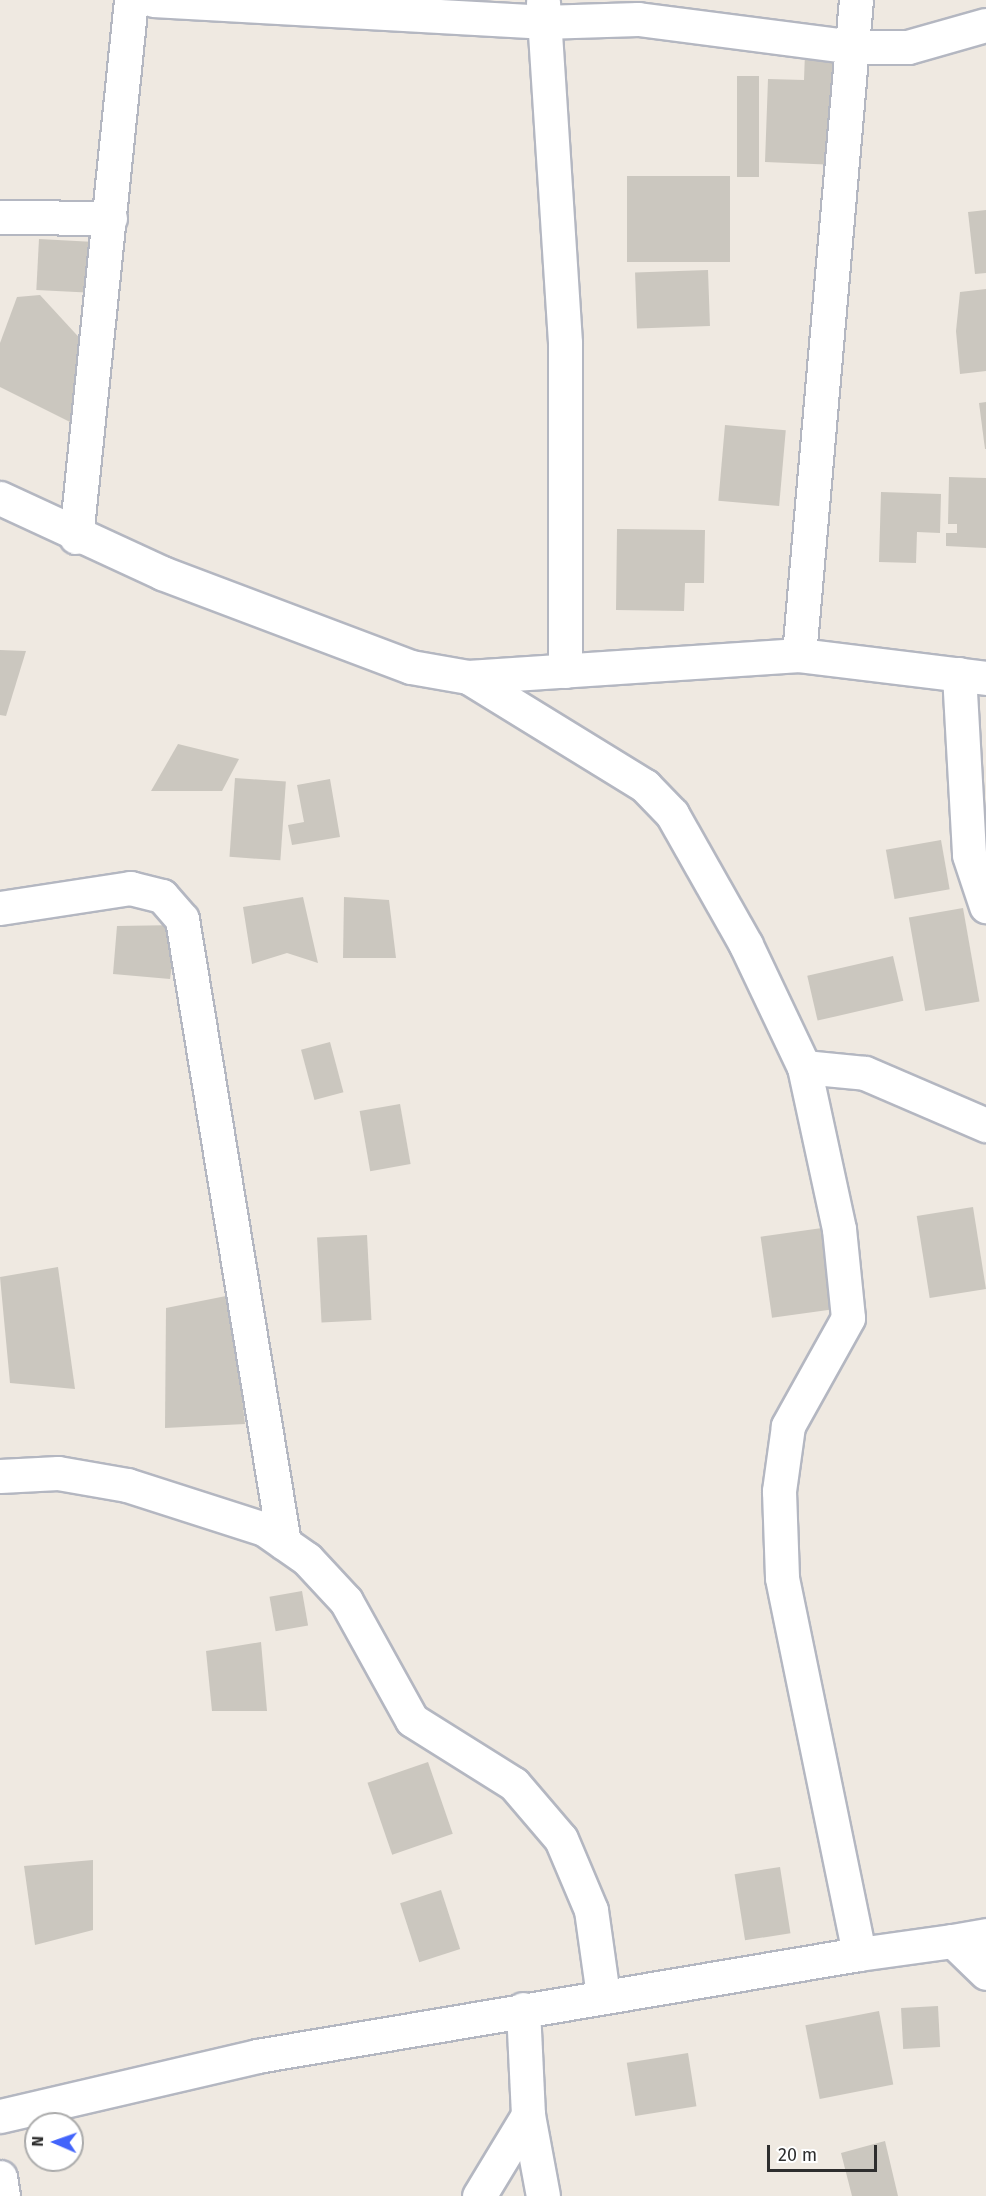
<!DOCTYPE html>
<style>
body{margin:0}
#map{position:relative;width:986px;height:2196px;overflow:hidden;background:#efe9e1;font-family:"Fira Sans",sans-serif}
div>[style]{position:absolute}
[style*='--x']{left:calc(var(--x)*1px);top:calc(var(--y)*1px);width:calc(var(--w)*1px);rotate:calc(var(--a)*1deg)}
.building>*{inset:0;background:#cbc7bf;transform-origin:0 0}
.roads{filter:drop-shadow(2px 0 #b4b7c1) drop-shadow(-2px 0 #b4b7c1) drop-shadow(0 2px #b4b7c1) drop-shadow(0 -2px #b4b7c1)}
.minor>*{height:33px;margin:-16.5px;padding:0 16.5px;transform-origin:16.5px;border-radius:16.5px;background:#fff}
span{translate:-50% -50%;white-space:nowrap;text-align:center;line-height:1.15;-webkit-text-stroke:5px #fff;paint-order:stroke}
.north{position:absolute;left:24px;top:2112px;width:60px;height:60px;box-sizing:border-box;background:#fff;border:2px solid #ababab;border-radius:50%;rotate:272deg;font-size:16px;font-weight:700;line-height:24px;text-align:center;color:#2e2e2e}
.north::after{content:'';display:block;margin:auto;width:21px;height:27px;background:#4264fb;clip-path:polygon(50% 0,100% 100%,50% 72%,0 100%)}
.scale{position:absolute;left:767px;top:2145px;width:110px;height:27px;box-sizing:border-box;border:3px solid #2e2e2e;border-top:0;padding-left:8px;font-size:18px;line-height:21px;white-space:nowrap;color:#2e2e2e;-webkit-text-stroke:4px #fff;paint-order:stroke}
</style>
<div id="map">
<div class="building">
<i style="clip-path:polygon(805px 52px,841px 53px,838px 165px,765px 162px,768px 79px,804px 80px)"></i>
<i style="left:737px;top:76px;width:22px;height:101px"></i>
<i style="left:730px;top:176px;width:86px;height:103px;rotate:90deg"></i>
<i style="clip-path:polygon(986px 210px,986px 273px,975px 274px,968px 212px)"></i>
<i style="left:39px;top:239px;width:65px;height:51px;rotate:3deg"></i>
<i style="left:708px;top:270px;width:56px;height:73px;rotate:88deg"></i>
<i style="clip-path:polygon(986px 289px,986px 371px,960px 374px,956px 331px,960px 292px)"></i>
<i style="clip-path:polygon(40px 295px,86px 345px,78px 426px,0 387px,0 343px,17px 297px)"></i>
<i style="clip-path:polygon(986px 402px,986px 449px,985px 449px,979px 403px)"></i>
<i style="left:725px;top:425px;width:61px;height:76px;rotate:5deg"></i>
<i style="clip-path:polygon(949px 477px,986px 478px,986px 548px,946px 546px,946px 533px,957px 533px,957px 524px,948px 524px)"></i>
<i style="clip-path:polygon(881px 492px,941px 494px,940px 533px,917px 532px,916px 563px,879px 562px)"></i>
<i style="clip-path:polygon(617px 529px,705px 530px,704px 583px,685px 583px,684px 611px,616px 610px)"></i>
<i style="clip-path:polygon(0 650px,26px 651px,6px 716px,0 715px)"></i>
<i style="clip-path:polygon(178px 744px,239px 759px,222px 791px,151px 791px)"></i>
<i style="left:235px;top:778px;width:51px;height:79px;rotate:4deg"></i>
<i style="clip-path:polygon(330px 779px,340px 837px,292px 845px,288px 825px,304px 822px,297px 785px)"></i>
<i style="left:941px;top:840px;width:50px;height:56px;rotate:80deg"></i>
<i style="clip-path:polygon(303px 897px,318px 963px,287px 953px,252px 964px,243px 907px)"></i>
<i style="clip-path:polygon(344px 897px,389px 900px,396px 958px,343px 958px)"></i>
<i style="left:963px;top:908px;width:95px;height:55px;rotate:80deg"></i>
<i style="clip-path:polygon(178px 925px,170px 979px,113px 974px,117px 926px)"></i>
<i style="left:893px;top:956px;width:46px;height:88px;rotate:77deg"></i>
<i style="left:330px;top:1042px;width:52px;height:30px;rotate:75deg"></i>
<i style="left:400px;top:1104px;width:61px;height:41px;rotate:80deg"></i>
<i style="left:973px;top:1207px;width:83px;height:57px;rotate:81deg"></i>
<i style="left:822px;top:1228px;width:82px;height:62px;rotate:82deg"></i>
<i style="left:367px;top:1235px;width:85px;height:50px;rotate:87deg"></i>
<i style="clip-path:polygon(58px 1267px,75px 1389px,10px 1383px,0 1277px)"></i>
<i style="clip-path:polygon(231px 1295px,245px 1424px,165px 1428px,166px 1308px)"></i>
<i style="left:302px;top:1591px;width:35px;height:33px;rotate:80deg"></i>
<i style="clip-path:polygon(261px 1642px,267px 1711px,212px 1711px,206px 1651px)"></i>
<i style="left:428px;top:1762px;width:76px;height:64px;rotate:71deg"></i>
<i style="clip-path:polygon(93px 1860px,93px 1930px,35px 1945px,24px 1866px)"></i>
<i style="left:780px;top:1867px;width:67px;height:46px;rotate:81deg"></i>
<i style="left:441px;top:1890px;width:62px;height:43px;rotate:72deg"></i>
<i style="left:938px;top:2006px;width:41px;height:37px;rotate:87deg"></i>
<i style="left:879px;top:2011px;width:75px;height:75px;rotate:79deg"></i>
<i style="left:688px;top:2053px;width:54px;height:62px;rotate:81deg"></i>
<i style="clip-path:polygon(885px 2141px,898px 2196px,852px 2196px,841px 2153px)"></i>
</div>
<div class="roads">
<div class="minor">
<i style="--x:153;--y:0;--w:390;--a:3.2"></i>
<i style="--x:542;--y:22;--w:96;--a:-1.8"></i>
<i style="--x:638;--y:19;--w:217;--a:7.4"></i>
<i style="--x:853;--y:47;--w:55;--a:0"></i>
<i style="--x:908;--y:47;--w:81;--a:-15.8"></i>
<i style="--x:543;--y:2;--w:342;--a:86.3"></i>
<i style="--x:565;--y:343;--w:328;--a:90"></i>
<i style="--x:0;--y:217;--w:110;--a:0.5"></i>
<i style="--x:0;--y:498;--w:179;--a:24.8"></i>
<i style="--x:162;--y:573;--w:266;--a:20.7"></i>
<i style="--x:411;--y:667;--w:58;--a:10"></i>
<i style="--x:468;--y:677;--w:332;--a:-3.8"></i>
<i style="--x:799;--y:655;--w:188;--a:7"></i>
<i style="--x:76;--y:537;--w:540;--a:-84.15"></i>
<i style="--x:799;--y:655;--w:657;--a:-85.03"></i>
<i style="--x:959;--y:674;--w:181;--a:86.8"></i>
<i style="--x:969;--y:855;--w:54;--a:71.6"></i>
<i style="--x:468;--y:677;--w:208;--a:31.6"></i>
<i style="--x:645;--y:786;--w:39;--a:46"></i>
<i style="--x:672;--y:814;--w:150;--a:60.5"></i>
<i style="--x:746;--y:945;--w:135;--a:64.6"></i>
<i style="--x:804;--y:1067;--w:166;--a:77.8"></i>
<i style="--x:839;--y:1229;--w:89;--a:84.2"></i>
<i style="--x:848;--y:1318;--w:124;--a:119.1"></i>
<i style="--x:788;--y:1426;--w:66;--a:97.9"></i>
<i style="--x:779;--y:1491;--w:87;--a:88"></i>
<i style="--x:782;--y:1578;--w:384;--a:78.4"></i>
<i style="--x:0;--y:908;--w:132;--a:-8.7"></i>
<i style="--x:130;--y:888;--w:33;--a:14"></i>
<i style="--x:162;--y:896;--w:30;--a:49"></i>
<i style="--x:182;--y:919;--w:632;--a:80.72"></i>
<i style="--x:804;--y:1067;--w:61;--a:5.6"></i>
<i style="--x:865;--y:1073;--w:132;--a:23.3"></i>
<i style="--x:0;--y:1476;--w:58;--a:-3"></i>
<i style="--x:58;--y:1473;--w:70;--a:9.9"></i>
<i style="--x:127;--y:1485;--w:144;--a:17.8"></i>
<i style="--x:264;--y:1529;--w:52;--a:34.9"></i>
<i style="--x:307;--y:1559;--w:57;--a:47.1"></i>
<i style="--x:346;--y:1601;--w:136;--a:61"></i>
<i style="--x:412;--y:1720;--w:120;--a:32.1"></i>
<i style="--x:514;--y:1784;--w:72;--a:49.5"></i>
<i style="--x:561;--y:1839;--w:77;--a:67.1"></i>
<i style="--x:591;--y:1910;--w:86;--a:82"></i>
<i style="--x:953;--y:1941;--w:34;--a:-10"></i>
<i style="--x:528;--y:2115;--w:82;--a:79.5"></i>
<i style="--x:0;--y:2116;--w:264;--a:-13.1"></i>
<i style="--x:257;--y:2056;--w:611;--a:-9.62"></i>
<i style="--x:859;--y:1954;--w:95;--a:-7.9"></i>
<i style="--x:953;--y:1941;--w:46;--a:44.1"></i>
<i style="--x:0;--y:2177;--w:19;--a:81"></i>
<i style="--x:479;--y:2196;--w:95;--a:-58.8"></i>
<i style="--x:528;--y:2115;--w:106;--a:-92.7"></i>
</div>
</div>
<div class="north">N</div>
<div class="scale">20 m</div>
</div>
